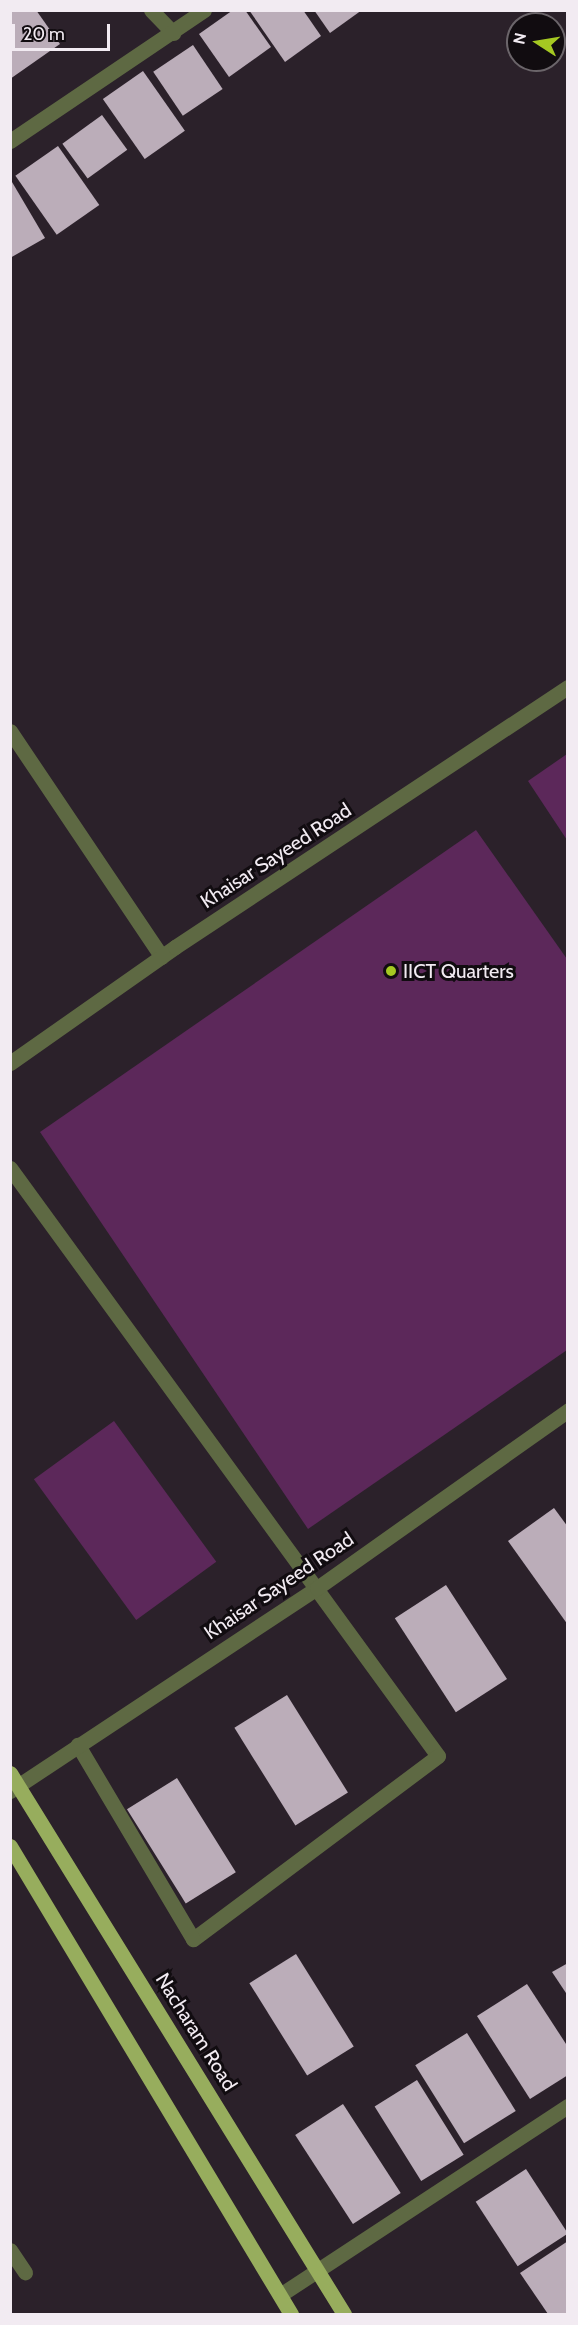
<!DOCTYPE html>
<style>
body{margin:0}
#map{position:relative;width:578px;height:2325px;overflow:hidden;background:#2b212a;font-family:Cabin,sans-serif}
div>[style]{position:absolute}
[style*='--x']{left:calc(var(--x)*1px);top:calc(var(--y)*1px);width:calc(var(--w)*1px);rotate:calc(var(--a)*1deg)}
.green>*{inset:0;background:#5c285a;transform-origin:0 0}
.building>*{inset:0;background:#bbadb9;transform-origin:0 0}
.minor>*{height:15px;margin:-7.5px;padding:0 7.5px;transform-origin:7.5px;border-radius:7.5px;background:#5e6943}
.major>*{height:15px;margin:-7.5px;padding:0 7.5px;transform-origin:7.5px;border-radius:7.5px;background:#97ad5d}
.dots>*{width:16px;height:16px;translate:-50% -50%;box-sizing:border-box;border:3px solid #110c10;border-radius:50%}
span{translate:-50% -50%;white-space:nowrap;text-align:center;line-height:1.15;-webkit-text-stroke:6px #110c10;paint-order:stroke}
.street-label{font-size:20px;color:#f2ebf2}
.poi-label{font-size:20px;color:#f2ebf2}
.left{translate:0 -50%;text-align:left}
.frame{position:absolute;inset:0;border:12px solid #f2ebf2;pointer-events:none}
.north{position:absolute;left:506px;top:12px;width:60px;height:60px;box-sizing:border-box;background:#110c10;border:2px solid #6b656a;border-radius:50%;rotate:282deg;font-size:16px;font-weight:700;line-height:24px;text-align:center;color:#f2ebf2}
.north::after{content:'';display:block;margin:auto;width:21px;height:27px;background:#a5c822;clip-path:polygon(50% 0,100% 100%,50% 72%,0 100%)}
.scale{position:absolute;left:12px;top:24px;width:98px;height:27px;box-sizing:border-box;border:3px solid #f2ebf2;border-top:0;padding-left:8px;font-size:18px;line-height:21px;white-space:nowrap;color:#f2ebf2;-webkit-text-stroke:4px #110c10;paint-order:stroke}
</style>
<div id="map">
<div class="green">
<i style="clip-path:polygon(567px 754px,567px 840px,528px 781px)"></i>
<i style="clip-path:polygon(476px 830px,567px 959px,567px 1350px,308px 1529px,40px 1132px)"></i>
<i style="left:114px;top:1421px;width:174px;height:99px;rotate:54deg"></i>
</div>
<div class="building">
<i style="clip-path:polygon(10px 10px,36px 10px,60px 44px,10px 79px)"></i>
<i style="clip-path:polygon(233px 10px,245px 10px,271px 47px,229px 77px,199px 34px)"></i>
<i style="clip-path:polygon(249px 10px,303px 10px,321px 36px,285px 62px)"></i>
<i style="clip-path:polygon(314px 10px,362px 10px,330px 33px)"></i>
<i style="left:193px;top:45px;width:53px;height:48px;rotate:56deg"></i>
<i style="left:143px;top:71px;width:73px;height:49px;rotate:55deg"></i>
<i style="left:102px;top:115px;width:43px;height:49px;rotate:54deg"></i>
<i style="left:58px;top:146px;width:72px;height:52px;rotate:55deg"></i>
<i style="clip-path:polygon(12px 182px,45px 238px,10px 258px,10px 183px)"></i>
<i style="clip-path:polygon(554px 1508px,568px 1527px,568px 1625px,508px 1541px)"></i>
<i style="left:446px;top:1585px;width:112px;height:61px;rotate:57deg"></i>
<i style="left:287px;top:1695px;width:115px;height:62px;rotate:58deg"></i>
<i style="left:177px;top:1778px;width:111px;height:59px;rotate:58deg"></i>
<i style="left:296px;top:1954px;width:109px;height:55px;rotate:58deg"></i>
<i style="clip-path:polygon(568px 1963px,568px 1996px,552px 1972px)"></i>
<i style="clip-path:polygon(527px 1984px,568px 2047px,568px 2075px,530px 2099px,477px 2016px)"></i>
<i style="left:467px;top:2033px;width:92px;height:61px;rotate:58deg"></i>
<i style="left:417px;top:2080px;width:88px;height:50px;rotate:58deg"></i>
<i style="left:343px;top:2104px;width:106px;height:57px;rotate:57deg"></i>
<i style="left:526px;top:2169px;width:77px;height:60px;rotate:57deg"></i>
<i style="clip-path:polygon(568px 2241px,568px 2314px,548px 2314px,520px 2273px)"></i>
</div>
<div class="minor">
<i style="--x:151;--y:10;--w:32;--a:46"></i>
<i style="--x:10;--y:141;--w:234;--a:-34"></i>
<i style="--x:10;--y:731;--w:272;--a:56.1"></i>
<i style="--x:10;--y:1063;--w:202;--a:-35.1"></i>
<i style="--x:175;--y:947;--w:471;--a:-33.5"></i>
<i style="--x:10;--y:1168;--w:727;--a:53.95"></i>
<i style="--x:438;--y:1756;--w:306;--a:143.2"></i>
<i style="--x:193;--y:1939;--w:226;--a:-120.7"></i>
<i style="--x:10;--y:1791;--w:368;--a:-33.5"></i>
<i style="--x:317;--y:1588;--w:308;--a:-35.3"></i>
<i style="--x:10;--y:2250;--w:27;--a:56"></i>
<i style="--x:280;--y:2295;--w:344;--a:-33.3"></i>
</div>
<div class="major">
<i style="--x:10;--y:1773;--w:636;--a:58.31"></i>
<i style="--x:10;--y:1846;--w:546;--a:59.02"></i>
</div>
<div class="dots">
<i style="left:391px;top:971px;background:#a5c822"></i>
</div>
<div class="street-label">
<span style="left:276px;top:856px;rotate:-33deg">Khaisar Sayeed Road</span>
<span style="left:279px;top:1586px;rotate:-34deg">Khaisar Sayeed Road</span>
<span style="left:196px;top:2032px;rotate:58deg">Nacharam Road</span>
</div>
<div class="poi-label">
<span class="left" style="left:403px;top:971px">IICT Quarters</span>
</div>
<div class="frame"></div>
<div class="north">N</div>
<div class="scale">20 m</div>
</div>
